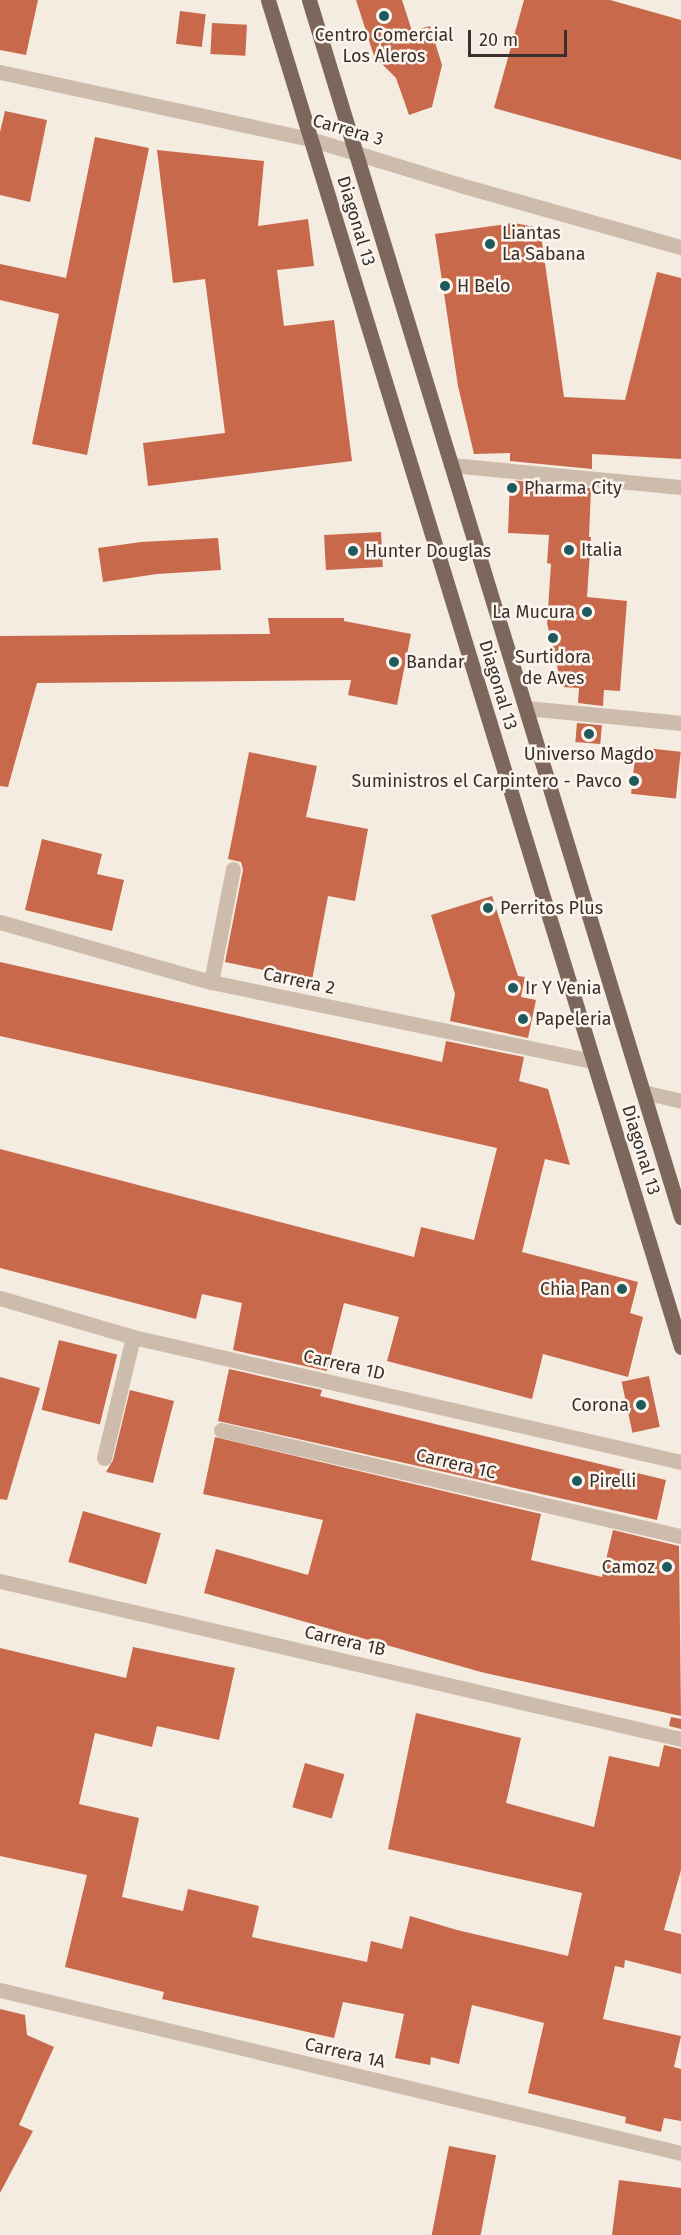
<!DOCTYPE html>
<style>
body{margin:0}
#map{position:relative;width:681px;height:2235px;overflow:hidden;background:#f4ebe1;font-family:"Fira Sans",sans-serif}
div>[style]{position:absolute}
[style*='--x']{left:calc(var(--x)*1px);top:calc(var(--y)*1px);width:calc(var(--w)*1px);rotate:calc(var(--a)*1deg)}
.building>*{inset:0;background:#c8694b;transform-origin:0 0}
.minor>*{height:15px;margin:-7.5px;padding:0 7.5px;transform-origin:7.5px;border-radius:7.5px;background:#cdbbac}
.major>*{height:15px;margin:-7.5px;padding:0 7.5px;transform-origin:7.5px;border-radius:7.5px;background:#7d675c}
.dots>*{width:16px;height:16px;translate:-50% -50%;box-sizing:border-box;border:3px solid #fbf5ee;border-radius:50%}
span{translate:-50% -50%;white-space:nowrap;text-align:center;line-height:1.15;-webkit-text-stroke:5px #fbf5ee;paint-order:stroke}
.poi-label{font-size:18px;color:#3b302b}
.left{translate:0 -50%;text-align:left}
.right{translate:-100% -50%;text-align:right}
.street-label{font-size:18px;color:#3b302b}
.scale{position:absolute;left:468px;top:30px;width:99px;height:27px;box-sizing:border-box;border:3px solid #3b302b;border-top:0;padding-left:8px;font-size:18px;line-height:21px;white-space:nowrap;color:#3b302b;-webkit-text-stroke:4px #fbf5ee;paint-order:stroke}
</style>
<div id="map">
<div class="building">
<i style="clip-path:polygon(0 0,38px 0,26px 55px,0 50px)"></i>
<i style="clip-path:polygon(356px 0,402px 0,412px 31px,430px 26px,442px 65px,432px 107px,409px 115px,396px 78px,374px 56px)"></i>
<i style="clip-path:polygon(524px 0,610px 0,681px 20px,681px 160px,494px 108px)"></i>
<i style="left:180px;top:11px;width:26px;height:33px;rotate:7deg"></i>
<i style="left:212px;top:23px;width:35px;height:31px;rotate:3deg"></i>
<i style="clip-path:polygon(5px 111px,47px 120px,30px 202px,0 195px,0 132px)"></i>
<i style="clip-path:polygon(95px 137px,149px 148px,87px 455px,32px 444px,59px 314px,0 300px,0 264px,66px 278px)"></i>
<i style="clip-path:polygon(157px 150px,264px 161px,258px 226px,308px 219px,314px 266px,277px 270px,284px 326px,334px 320px,352px 461px,148px 486px,143px 443px,225px 433px,205px 279px,173px 283px)"></i>
<i style="clip-path:polygon(514px 223px,540px 228px,564px 397px,625px 400px,657px 272px,681px 278px,681px 459px,592px 454px,592px 469px,510px 461px,510px 453px,474px 454px,458px 386px,435px 234px)"></i>
<i style="clip-path:polygon(510px 480px,591px 488px,589px 537px,591px 537px,587px 597px,627px 601px,620px 691px,604px 690px,603px 706px,578px 703px,579px 688px,562px 687px,547px 623px,551px 564px,547px 563px,549px 535px,508px 533px)"></i>
<i style="left:381px;top:532px;width:35px;height:57px;rotate:87deg"></i>
<i style="clip-path:polygon(218px 538px,221px 570px,157px 574px,103px 582px,98px 548px,141px 542px)"></i>
<i style="clip-path:polygon(268px 618px,344px 618px,344px 621px,411px 634px,397px 705px,348px 695px,351px 680px,37px 683px,8px 787px,0 786px,0 636px,270px 634px)"></i>
<i style="left:577px;top:723px;width:25px;height:19px;rotate:5deg"></i>
<i style="left:636px;top:747px;width:45px;height:47px;rotate:6deg"></i>
<i style="clip-path:polygon(249px 752px,317px 766px,306px 817px,368px 829px,355px 901px,328px 896px,312px 980px,225px 962px,243px 870px,241px 862px,228px 859px)"></i>
<i style="clip-path:polygon(42px 839px,102px 854px,97px 874px,124px 880px,112px 931px,25px 910px)"></i>
<i style="clip-path:polygon(492px 896px,518px 976px,525px 977px,521px 997px,536px 1000px,528px 1038px,450px 1021px,455px 994px,431px 915px)"></i>
<i style="clip-path:polygon(0 962px,442px 1062px,446px 1041px,524px 1057px,519px 1081px,548px 1089px,570px 1165px,545px 1159px,522px 1252px,638px 1282px,630px 1313px,643px 1317px,628px 1377px,543px 1354px,532px 1399px,387px 1361px,399px 1317px,344px 1303px,327px 1371px,233px 1350px,242px 1303px,202px 1294px,196px 1319px,0 1268px,0 1149px,414px 1257px,421px 1227px,474px 1240px,497px 1148px,0 1036px)"></i>
<i style="left:59px;top:1340px;width:60px;height:72px;rotate:14deg"></i>
<i style="clip-path:polygon(229px 1369px,322px 1390px,320px 1396px,666px 1480px,657px 1520px,218px 1421px)"></i>
<i style="left:649px;top:1376px;width:52px;height:28px;rotate:78deg"></i>
<i style="clip-path:polygon(0 1377px,40px 1388px,7px 1500px,0 1499px)"></i>
<i style="clip-path:polygon(130px 1390px,174px 1401px,153px 1483px,106px 1472px,113px 1460px)"></i>
<i style="clip-path:polygon(215px 1437px,541px 1514px,531px 1560px,602px 1577px,613px 1530px,679px 1546px,681px 1716px,481px 1672px,204px 1593px,216px 1549px,308px 1575px,323px 1520px,203px 1494px)"></i>
<i style="left:83px;top:1511px;width:81px;height:53px;rotate:16deg"></i>
<i style="clip-path:polygon(133px 1647px,235px 1668px,219px 1740px,157px 1726px,152px 1747px,95px 1733px,79px 1804px,139px 1818px,122px 1897px,183px 1911px,188px 1889px,259px 1906px,252px 1937px,367px 1962px,371px 1941px,402px 1949px,410px 1916px,457px 1930px,568px 1956px,582px 1893px,388px 1849px,416px 1713px,521px 1738px,506px 1803px,594px 1827px,609px 1756px,659px 1767px,664px 1745px,681px 1749px,681px 1870px,664px 1930px,681px 1934px,681px 1974px,625px 1960px,624px 1968px,615px 1966px,603px 2019px,681px 2036px,674px 2067px,681px 2069px,681px 2121px,664px 2118px,661px 2132px,625px 2123px,626px 2117px,528px 2093px,544px 2023px,505px 2013px,472px 2005px,459px 2064px,431px 2057px,430px 2065px,395px 2058px,404px 2014px,343px 2002px,334px 2038px,162px 1999px,164px 1992px,65px 1967px,87px 1875px,0 1856px,0 1648px,126px 1678px)"></i>
<i style="clip-path:polygon(671px 1717px,681px 1719px,681px 1729px,669px 1726px)"></i>
<i style="left:305px;top:1763px;width:41px;height:46px;rotate:16deg"></i>
<i style="clip-path:polygon(0 2009px,25px 2015px,27px 2035px,54px 2047px,19px 2125px,33px 2131px,0 2193px)"></i>
<i style="left:449px;top:2146px;width:48px;height:91px;rotate:11deg"></i>
<i style="clip-path:polygon(619px 2180px,681px 2188px,681px 2235px,612px 2235px)"></i>
</div>
<div class="minor">
<i style="--x:0;--y:72;--w:317;--a:12.2"></i>
<i style="--x:310;--y:139;--w:157;--a:17"></i>
<i style="--x:460;--y:185;--w:230;--a:15.7"></i>
<i style="--x:451;--y:465;--w:231;--a:5.5"></i>
<i style="--x:526;--y:708;--w:156;--a:5.5"></i>
<i style="--x:0;--y:922;--w:219;--a:15.9"></i>
<i style="--x:211;--y:982;--w:390;--a:11.7"></i>
<i style="--x:211;--y:982;--w:115;--a:-79"></i>
<i style="--x:643;--y:1092;--w:39;--a:13"></i>
<i style="--x:0;--y:1298;--w:139;--a:16.3"></i>
<i style="--x:133;--y:1337;--w:562;--a:12.85"></i>
<i style="--x:221;--y:1430;--w:472;--a:13"></i>
<i style="--x:104;--y:1458;--w:124;--a:-76.5"></i>
<i style="--x:0;--y:1581;--w:699;--a:13.06"></i>
<i style="--x:0;--y:1990;--w:700;--a:13.46"></i>
</div>
<div class="major">
<i style="--x:268;--y:0;--w:1409;--a:72.95"></i>
<i style="--x:309;--y:0;--w:1273;--a:73"></i>
</div>
<div class="dots">
<i style="left:384px;top:16px;background:#1f5a5e"></i>
<i style="left:490px;top:244px;background:#1f5a5e"></i>
<i style="left:445px;top:286px;background:#1f5a5e"></i>
<i style="left:512px;top:488px;background:#1f5a5e"></i>
<i style="left:569px;top:550px;background:#1f5a5e"></i>
<i style="left:353px;top:551px;background:#1f5a5e"></i>
<i style="left:587px;top:612px;background:#1f5a5e"></i>
<i style="left:553px;top:638px;background:#1f5a5e"></i>
<i style="left:394px;top:662px;background:#1f5a5e"></i>
<i style="left:589px;top:734px;background:#1f5a5e"></i>
<i style="left:634px;top:781px;background:#1f5a5e"></i>
<i style="left:488px;top:908px;background:#1f5a5e"></i>
<i style="left:513px;top:988px;background:#1f5a5e"></i>
<i style="left:523px;top:1019px;background:#1f5a5e"></i>
<i style="left:622px;top:1289px;background:#1f5a5e"></i>
<i style="left:641px;top:1405px;background:#1f5a5e"></i>
<i style="left:577px;top:1481px;background:#1f5a5e"></i>
<i style="left:667px;top:1567px;background:#1f5a5e"></i>
</div>
<div class="poi-label">
<span style="left:384px;top:46px">Centro Comercial<br>Los Aleros</span>
<span class="left" style="left:502px;top:244px">Liantas<br>La Sabana</span>
<span class="left" style="left:457px;top:286px">H Belo</span>
<span class="left" style="left:524px;top:488px">Pharma City</span>
<span class="left" style="left:581px;top:550px">Italia</span>
<span class="left" style="left:365px;top:551px">Hunter Douglas</span>
<span class="right" style="left:575px;top:612px">La Mucura</span>
<span style="left:553px;top:668px">Surtidora<br>de Aves</span>
<span class="left" style="left:406px;top:662px">Bandar</span>
<span style="left:589px;top:754px">Universo Magdo</span>
<span class="right" style="left:622px;top:781px">Suministros el Carpintero - Pavco</span>
<span class="left" style="left:500px;top:908px">Perritos Plus</span>
<span class="left" style="left:525px;top:988px">Ir Y Venia</span>
<span class="left" style="left:535px;top:1019px">Papeleria</span>
<span class="right" style="left:610px;top:1289px">Chia Pan</span>
<span class="right" style="left:629px;top:1405px">Corona</span>
<span class="left" style="left:589px;top:1481px">Pirelli</span>
<span class="right" style="left:655px;top:1567px">Camoz</span>
</div>
<div class="street-label">
<span style="left:348px;top:130px;rotate:16deg">Carrera 3</span>
<span style="left:356px;top:221px;rotate:73deg">Diagonal 13</span>
<span style="left:498px;top:685px;rotate:73deg">Diagonal 13</span>
<span style="left:299px;top:981px;rotate:12deg">Carrera 2</span>
<span style="left:641px;top:1150px;rotate:73deg">Diagonal 13</span>
<span style="left:344px;top:1365px;rotate:13deg">Carrera 1D</span>
<span style="left:456px;top:1464px;rotate:13deg">Carrera 1C</span>
<span style="left:345px;top:1641px;rotate:13deg">Carrera 1B</span>
<span style="left:345px;top:2053px;rotate:13deg">Carrera 1A</span>
</div>
<div class="scale">20 m</div>
</div>
